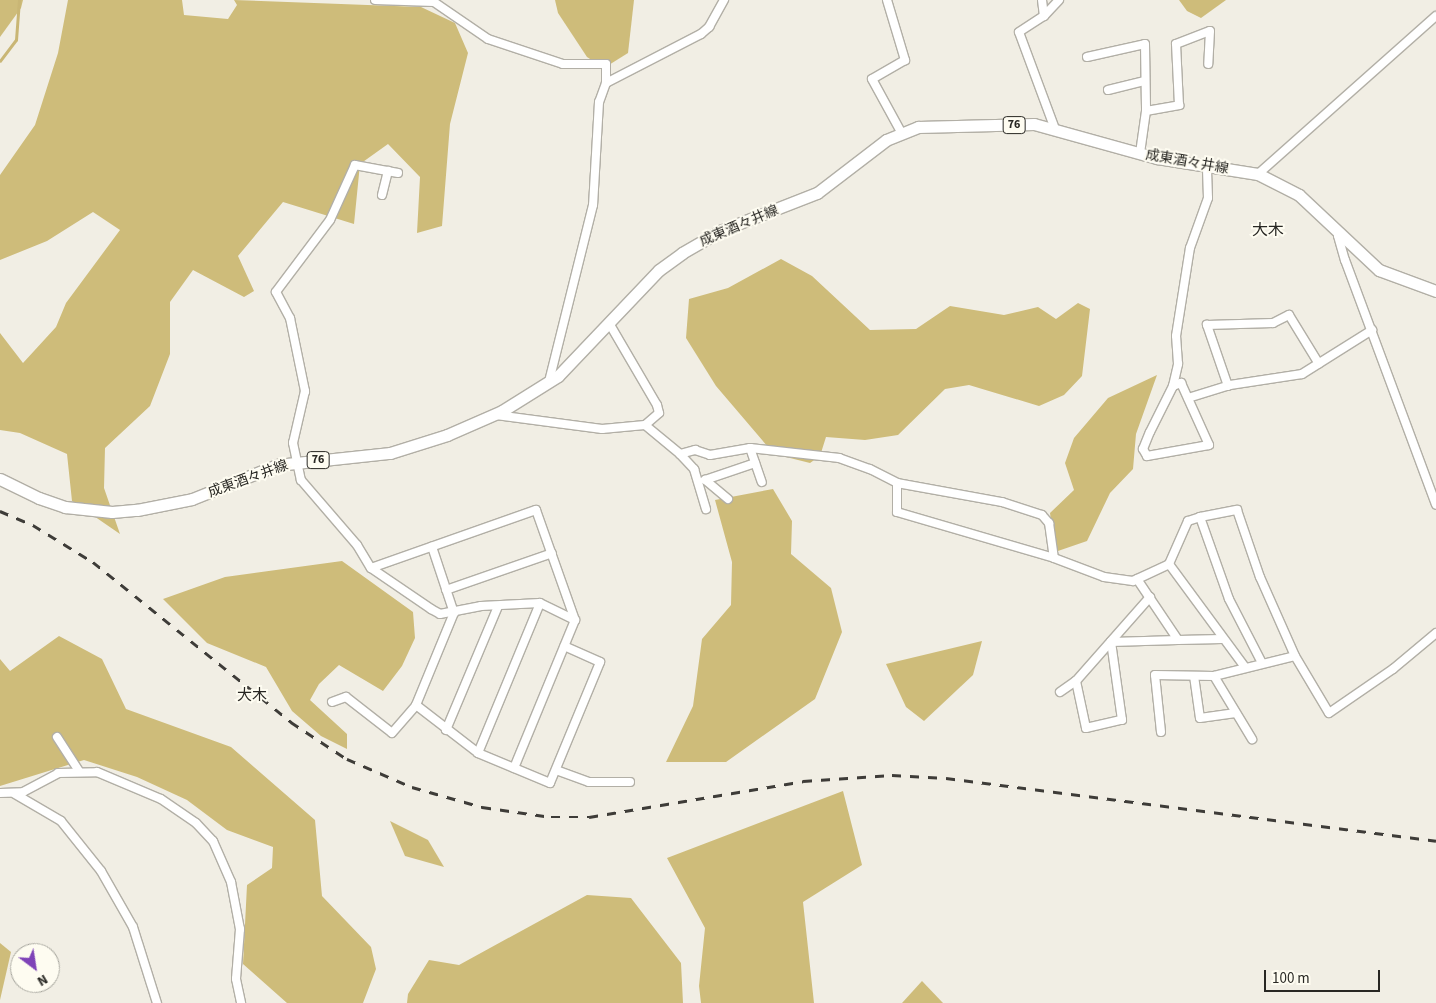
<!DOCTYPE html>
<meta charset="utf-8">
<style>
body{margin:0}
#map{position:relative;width:1436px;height:1003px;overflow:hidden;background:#f1eee4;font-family:"Source Sans 3","Noto Sans JP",sans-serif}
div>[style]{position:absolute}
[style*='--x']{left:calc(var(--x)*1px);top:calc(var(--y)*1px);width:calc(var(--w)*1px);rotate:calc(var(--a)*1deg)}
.forest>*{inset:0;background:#cebc7a}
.stream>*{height:2.5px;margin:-1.25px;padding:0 1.25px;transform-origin:1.25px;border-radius:1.25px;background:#c9b675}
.roads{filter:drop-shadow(1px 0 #b2afa6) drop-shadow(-1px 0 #b2afa6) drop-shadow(0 1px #b2afa6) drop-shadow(0 -1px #b2afa6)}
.street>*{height:8px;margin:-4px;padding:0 4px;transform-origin:4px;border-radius:4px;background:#fff}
.primary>*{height:11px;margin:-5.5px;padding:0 5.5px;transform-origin:5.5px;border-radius:5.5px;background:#fff}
.rail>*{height:2.5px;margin-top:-1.25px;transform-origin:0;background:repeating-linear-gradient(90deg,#3e3c38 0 9px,transparent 0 18px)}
span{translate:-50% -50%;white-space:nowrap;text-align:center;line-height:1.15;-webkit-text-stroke:4px #fefcf1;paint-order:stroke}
.shield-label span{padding:1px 4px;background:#fefcf1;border:1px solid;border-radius:4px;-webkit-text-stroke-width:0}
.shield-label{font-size:12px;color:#282723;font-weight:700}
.street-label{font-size:14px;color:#282723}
.neighbourhood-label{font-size:15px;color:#282723}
.quarter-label{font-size:16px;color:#282723}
.north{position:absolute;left:10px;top:943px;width:50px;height:50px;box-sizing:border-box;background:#fefcf1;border:1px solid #a8a79f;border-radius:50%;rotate:149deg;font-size:14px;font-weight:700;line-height:20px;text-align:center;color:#282723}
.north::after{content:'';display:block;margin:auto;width:18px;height:22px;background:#7f43b8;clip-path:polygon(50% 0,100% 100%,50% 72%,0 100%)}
.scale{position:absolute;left:1264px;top:970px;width:116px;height:22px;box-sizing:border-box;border:2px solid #282723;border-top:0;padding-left:6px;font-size:15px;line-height:18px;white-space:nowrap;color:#282723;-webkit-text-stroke:4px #fefcf1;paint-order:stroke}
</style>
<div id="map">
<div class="forest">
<i style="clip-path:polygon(0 0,23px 0,21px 8px,0 37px)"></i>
<i style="clip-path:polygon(68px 0,182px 0,184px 15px,228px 19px,237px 5px,234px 0,421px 7px,455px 23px,468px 53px,450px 124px,442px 226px,417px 233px,420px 177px,388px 144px,360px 164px,354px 224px,283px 202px,238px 256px,254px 291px,244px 297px,193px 270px,170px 302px,170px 354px,150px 406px,105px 448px,104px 488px,120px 534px,72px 501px,67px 454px,20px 433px,0 430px,0 333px,23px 363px,56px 327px,66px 303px,120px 230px,93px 212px,47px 241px,0 260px,0 175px,35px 125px,58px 53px)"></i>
<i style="clip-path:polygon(555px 0,634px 0,628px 53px,604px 68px,587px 57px,558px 13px)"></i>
<i style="clip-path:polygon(1179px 0,1226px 0,1201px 18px,1187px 11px)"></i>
<i style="clip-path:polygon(781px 259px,812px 276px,870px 330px,916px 329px,950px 306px,1004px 315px,1038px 307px,1056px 319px,1078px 303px,1090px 309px,1082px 376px,1064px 395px,1039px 406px,969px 385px,945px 389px,898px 435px,865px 440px,826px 437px,820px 456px,810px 463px,774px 454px,716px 386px,686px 338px,689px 299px,728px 288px)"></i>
<i style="clip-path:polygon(1157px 375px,1136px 434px,1133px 469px,1110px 493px,1087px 541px,1055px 552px,1050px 513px,1074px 490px,1065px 463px,1074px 438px,1108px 398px)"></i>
<i style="clip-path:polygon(773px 489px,792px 521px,791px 554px,831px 588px,842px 632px,815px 699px,726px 762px,666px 762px,693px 706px,702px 639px,731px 605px,732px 562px,715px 500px)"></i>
<i style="clip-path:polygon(342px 561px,413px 612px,415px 638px,402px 666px,383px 691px,339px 665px,319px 684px,310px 700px,347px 734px,347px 749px,321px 736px,292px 711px,266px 667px,207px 643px,163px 599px,225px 577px)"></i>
<i style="clip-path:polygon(59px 636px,102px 659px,126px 709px,231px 747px,315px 820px,322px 896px,371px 947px,376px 969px,363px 1003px,287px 1003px,243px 964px,247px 885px,272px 868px,273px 847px,227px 830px,187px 800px,137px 777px,84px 760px,0 786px,0 659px,10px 671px)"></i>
<i style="clip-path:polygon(982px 641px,973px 675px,924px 721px,906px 707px,886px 664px)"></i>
<i style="clip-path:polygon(843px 791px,862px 865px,803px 902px,814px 1003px,701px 1003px,699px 986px,705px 928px,667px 858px)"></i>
<i style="clip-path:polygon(390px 821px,428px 840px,444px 867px,405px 856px)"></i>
<i style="clip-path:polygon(587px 895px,631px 898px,681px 963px,683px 1003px,407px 1003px,408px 994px,429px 960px,459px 965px)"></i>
<i style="clip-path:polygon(0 943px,11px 952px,0 1000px)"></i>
<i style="clip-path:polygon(922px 981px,943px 1003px,902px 1003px)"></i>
</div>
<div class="stream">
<i style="--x:0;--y:61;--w:26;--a:-53"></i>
<i style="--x:16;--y:40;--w:40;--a:-85.7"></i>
</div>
<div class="roads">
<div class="street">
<i style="--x:375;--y:0;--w:59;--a:1.9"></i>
<i style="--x:434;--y:2;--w:65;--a:34.4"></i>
<i style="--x:488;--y:39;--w:79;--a:18.4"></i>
<i style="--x:563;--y:64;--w:43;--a:0"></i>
<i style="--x:606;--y:64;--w:19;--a:90"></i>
<i style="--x:606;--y:83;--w:20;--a:110"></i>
<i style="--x:599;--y:102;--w:103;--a:93.3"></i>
<i style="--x:593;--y:205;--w:182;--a:104"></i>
<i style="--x:887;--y:0;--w:63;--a:73.3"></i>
<i style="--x:905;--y:60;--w:38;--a:150"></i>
<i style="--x:872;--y:79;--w:60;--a:61.3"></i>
<i style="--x:1042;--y:0;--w:16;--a:83"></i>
<i style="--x:1087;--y:57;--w:59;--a:-12.6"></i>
<i style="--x:1145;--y:44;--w:67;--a:89.1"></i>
<i style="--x:1146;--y:111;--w:42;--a:98.1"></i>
<i style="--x:606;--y:83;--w:107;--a:-27.3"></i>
<i style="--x:701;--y:34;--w:11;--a:-41"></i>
<i style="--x:709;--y:27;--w:31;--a:-61"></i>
<i style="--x:1108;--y:90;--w:38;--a:-14"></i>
<i style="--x:1146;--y:111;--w:34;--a:-10"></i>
<i style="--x:1179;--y:105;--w:61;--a:-92.8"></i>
<i style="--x:1176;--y:44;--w:36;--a:-21"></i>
<i style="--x:1210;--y:31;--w:33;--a:93"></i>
<i style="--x:1055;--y:129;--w:103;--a:-110.4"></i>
<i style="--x:1019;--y:32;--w:30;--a:-33"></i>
<i style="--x:1044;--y:16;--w:22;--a:-47"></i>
<i style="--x:398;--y:173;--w:44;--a:-169.5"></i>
<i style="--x:355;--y:165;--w:60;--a:114.4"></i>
<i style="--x:330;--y:220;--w:90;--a:126.9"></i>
<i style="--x:276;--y:292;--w:30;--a:62"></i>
<i style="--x:290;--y:318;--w:75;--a:78.4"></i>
<i style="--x:305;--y:391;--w:53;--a:103"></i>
<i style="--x:293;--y:443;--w:38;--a:78"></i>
<i style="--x:301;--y:480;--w:86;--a:49.3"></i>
<i style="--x:357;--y:545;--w:27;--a:59"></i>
<i style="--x:371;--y:568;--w:73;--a:34.3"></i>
<i style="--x:431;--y:609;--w:10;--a:29"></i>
<i style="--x:440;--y:614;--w:42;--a:-11"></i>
<i style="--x:481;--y:606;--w:59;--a:-2.9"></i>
<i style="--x:540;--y:603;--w:39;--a:26"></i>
<i style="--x:1258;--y:174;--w:238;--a:-41.6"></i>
<i style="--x:382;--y:195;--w:25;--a:-76"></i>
<i style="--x:1341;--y:233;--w:4;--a:135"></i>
<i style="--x:1338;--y:236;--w:25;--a:74"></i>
<i style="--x:1345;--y:260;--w:261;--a:69.6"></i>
<i style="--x:609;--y:323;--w:95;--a:59.7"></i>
<i style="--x:657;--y:405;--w:8;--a:76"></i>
<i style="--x:659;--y:413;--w:18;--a:139"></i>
<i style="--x:1181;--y:383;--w:68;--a:65.7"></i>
<i style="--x:1209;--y:445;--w:63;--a:169.9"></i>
<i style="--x:1147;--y:456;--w:8;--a:-120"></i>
<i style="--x:1143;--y:449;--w:18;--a:-68"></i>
<i style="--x:1150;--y:432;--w:51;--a:-63.4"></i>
<i style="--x:1173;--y:386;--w:9;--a:-21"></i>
<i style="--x:1173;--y:386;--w:23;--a:-77"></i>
<i style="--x:1178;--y:364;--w:28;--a:-94"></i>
<i style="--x:1176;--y:336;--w:89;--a:-81"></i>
<i style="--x:1190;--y:248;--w:53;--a:-70.2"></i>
<i style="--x:1208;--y:198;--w:32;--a:-92"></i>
<i style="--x:1228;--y:386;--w:65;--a:-109"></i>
<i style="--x:1207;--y:325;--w:66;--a:-1.7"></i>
<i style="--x:1273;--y:323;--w:18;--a:-27"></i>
<i style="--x:1289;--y:315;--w:57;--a:58.5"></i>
<i style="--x:1188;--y:398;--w:44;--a:-17.2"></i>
<i style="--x:1230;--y:385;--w:73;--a:-8.7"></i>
<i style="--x:1302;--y:374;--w:83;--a:-32.2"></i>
<i style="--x:496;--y:415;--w:107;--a:7.5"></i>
<i style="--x:602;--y:429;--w:43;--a:-5.3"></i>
<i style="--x:645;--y:425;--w:45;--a:39.6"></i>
<i style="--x:680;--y:454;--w:16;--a:-15"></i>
<i style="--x:695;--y:450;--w:16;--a:18"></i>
<i style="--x:710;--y:455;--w:41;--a:-9.9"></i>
<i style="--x:750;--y:448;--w:90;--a:6.4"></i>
<i style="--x:839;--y:458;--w:33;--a:20"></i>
<i style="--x:870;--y:469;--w:30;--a:27"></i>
<i style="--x:897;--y:483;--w:107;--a:10.3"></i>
<i style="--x:1002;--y:502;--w:42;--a:18"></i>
<i style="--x:1042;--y:515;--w:11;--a:49"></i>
<i style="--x:1049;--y:523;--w:35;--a:82"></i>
<i style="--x:750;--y:448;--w:36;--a:71"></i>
<i style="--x:680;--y:454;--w:21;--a:47"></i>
<i style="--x:694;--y:469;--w:42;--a:73.3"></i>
<i style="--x:897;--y:483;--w:29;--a:90"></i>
<i style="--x:897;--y:512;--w:164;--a:16.3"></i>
<i style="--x:1054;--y:558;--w:53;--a:20.8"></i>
<i style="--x:1104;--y:577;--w:29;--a:8"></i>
<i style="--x:1133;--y:581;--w:40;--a:-25"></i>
<i style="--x:1169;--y:564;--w:128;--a:53.6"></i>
<i style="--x:728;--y:499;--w:30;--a:-140"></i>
<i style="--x:705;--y:480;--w:53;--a:-18.8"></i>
<i style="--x:1169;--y:564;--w:47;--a:-66.2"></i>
<i style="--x:1188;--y:521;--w:13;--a:-18"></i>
<i style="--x:371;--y:568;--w:175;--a:-19.4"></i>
<i style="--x:536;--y:510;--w:117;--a:70.5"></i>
<i style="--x:575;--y:620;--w:160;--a:112.4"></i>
<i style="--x:1137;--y:579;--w:73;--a:56.1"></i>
<i style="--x:1178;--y:640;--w:44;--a:-1.3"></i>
<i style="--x:446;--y:590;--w:112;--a:-19.2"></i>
<i style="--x:1262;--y:663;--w:72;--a:-117.3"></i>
<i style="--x:1229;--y:599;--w:87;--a:-109.5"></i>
<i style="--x:1200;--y:517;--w:38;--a:-11"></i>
<i style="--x:1237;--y:510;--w:71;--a:71.1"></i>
<i style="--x:1260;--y:577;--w:86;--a:66.1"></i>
<i style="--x:1295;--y:656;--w:66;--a:59.2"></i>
<i style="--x:1329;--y:713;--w:78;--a:-34.5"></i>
<i style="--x:1393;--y:669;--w:56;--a:-39.9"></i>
<i style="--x:1194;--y:676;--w:42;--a:81.9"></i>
<i style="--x:1200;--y:718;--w:36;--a:-8"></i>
<i style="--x:1214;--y:676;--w:74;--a:58.9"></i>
<i style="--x:1076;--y:681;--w:48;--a:78"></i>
<i style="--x:1086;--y:728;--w:37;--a:-13"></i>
<i style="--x:1122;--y:720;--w:79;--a:-98"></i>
<i style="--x:1111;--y:642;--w:67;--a:-1.7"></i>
<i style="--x:1060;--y:692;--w:19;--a:-35"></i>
<i style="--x:1076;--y:681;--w:112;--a:-48.6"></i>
<i style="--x:332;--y:702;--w:15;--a:-20"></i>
<i style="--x:346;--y:697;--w:58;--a:38"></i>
<i style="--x:392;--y:733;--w:37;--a:-49"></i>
<i style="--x:416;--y:705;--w:100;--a:-67.6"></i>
<i style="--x:454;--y:613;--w:70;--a:-108.4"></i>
<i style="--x:416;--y:705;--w:78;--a:37.7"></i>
<i style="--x:478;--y:753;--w:78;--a:22.6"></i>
<i style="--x:550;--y:783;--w:131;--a:-67.5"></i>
<i style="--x:600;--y:662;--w:39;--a:-156"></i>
<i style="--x:446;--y:730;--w:134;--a:-67.2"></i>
<i style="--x:1161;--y:732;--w:57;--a:-96"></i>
<i style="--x:1155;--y:675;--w:59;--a:1"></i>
<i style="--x:1214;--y:676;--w:83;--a:-13.9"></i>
<i style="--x:57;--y:737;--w:40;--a:57.1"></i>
<i style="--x:478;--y:753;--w:162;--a:-67.5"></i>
<i style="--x:556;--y:770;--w:35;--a:20"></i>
<i style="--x:589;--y:782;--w:41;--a:0"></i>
<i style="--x:0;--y:793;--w:23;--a:-2"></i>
<i style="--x:23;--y:792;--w:40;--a:-28"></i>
<i style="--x:58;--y:773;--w:39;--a:-1"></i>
<i style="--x:97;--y:772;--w:69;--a:22.9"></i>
<i style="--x:161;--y:799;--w:42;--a:34.4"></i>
<i style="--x:196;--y:823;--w:25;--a:47"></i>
<i style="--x:213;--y:841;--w:45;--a:66.3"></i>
<i style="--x:231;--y:882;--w:48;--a:79.2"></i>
<i style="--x:240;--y:929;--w:50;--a:94.6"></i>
<i style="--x:236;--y:979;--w:25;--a:78"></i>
<i style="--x:15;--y:794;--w:53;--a:30.4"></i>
<i style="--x:61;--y:821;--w:64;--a:51.3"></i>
<i style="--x:101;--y:871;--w:64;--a:60.3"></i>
<i style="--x:133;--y:927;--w:80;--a:72.5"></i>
</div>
<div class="primary">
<i style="--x:0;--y:479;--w:43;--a:26"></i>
<i style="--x:39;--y:498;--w:28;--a:19"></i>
<i style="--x:65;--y:507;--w:47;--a:6.1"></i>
<i style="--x:112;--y:512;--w:25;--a:-5"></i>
<i style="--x:137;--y:510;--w:56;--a:-11.3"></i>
<i style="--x:192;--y:499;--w:92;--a:-21.8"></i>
<i style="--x:277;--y:465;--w:114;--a:-6.1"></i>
<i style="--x:390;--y:453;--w:60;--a:-17.5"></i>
<i style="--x:447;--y:435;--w:60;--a:-23.6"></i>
<i style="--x:502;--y:411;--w:66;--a:-32"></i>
<i style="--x:558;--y:376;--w:146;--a:-46.4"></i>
<i style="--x:659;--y:270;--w:29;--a:-36"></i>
<i style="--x:682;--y:253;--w:46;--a:-29.9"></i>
<i style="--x:722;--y:230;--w:102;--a:-21.3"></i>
<i style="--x:817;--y:193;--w:87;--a:-37.5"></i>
<i style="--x:886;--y:140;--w:35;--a:-22"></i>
<i style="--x:918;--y:127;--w:116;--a:-1.5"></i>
<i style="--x:1034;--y:124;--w:128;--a:15.5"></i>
<i style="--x:1157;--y:158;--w:102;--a:9"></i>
<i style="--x:1258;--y:174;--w:46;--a:27.1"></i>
<i style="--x:1299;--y:195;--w:110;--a:43.2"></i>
<i style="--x:1379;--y:270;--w:61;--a:20.2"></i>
</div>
</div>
<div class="rail">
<i style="--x:0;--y:511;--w:36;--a:23"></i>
<i style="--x:33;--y:525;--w:70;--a:31.7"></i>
<i style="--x:93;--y:562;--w:255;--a:38.9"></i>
<i style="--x:291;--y:722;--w:67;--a:33.5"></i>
<i style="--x:347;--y:759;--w:71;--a:23.3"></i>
<i style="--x:412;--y:787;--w:73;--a:15.9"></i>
<i style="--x:482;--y:807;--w:70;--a:8.2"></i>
<i style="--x:551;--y:817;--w:38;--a:0"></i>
<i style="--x:589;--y:817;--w:217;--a:-9.5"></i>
<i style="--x:803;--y:781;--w:89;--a:-3.9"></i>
<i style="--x:892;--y:775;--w:54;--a:3.2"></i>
<i style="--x:946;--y:778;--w:494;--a:7.3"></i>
</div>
<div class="shield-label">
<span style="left:1014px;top:125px">76</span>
<span style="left:318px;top:460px">76</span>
</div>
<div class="street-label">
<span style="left:1187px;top:162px;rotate:10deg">成東酒々井線</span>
<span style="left:739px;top:226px;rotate:-23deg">成東酒々井線</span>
<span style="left:248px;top:479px;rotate:-20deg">成東酒々井線</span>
</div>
<div class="neighbourhood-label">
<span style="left:252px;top:696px">大木</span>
</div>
<div class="quarter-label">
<span style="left:1268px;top:230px">大木</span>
</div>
<div class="north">N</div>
<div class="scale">100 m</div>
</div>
